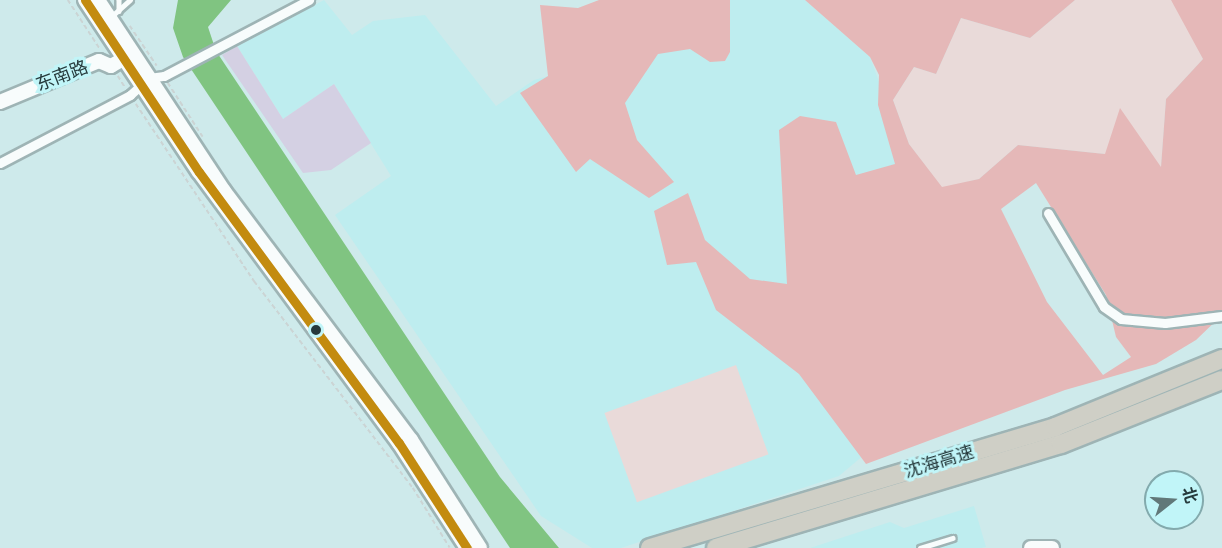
<!DOCTYPE html>
<meta charset="utf-8">
<style>
body{margin:0}
#map{position:relative;width:1222px;height:548px;overflow:hidden;background:#ceeaeb;font-family:"DejaVu Sans","Noto Sans SC",sans-serif}
div>[style]{position:absolute}
[style*='--x']{left:calc(var(--x)*1px);top:calc(var(--y)*1px);width:calc(var(--w)*1px);rotate:calc(var(--a)*1deg)}
.built>*{inset:0;background:#beedef}
.green>*{inset:0;background:#e9dad9;transform-origin:0 0}
.forest>*{inset:0;background:#e5b8b8}
.water>*{inset:0;background:#80c481}
.building>*{inset:0;background:#d4d0e3}
.path>*{height:1.5px;margin-top:-0.75px;transform-origin:0;background:repeating-linear-gradient(90deg,#cbd4d4 0 4.5px,transparent 0 7.5px)}
.roads{filter:drop-shadow(2px 0 #9eb4b5) drop-shadow(-2px 0 #9eb4b5) drop-shadow(0 2px #9eb4b5) drop-shadow(0 -2px #9eb4b5)}
.lane>*{height:4.5px;margin:-2.25px;padding:0 2.25px;transform-origin:2.25px;border-radius:2.25px;background:#f8fcfc}
.street>*{height:9px;margin:-4.5px;padding:0 4.5px;transform-origin:4.5px;border-radius:4.5px;background:#f8fcfc}
.secondary>*{height:14px;margin:-7px;padding:0 7px;transform-origin:7px;border-radius:7px;background:#f8fcfc}
.highway>*{height:18px;margin:-9px;padding:0 9px;transform-origin:9px;border-radius:9px;background:#cfcfc6}
.bus-1>*{height:9px;margin:-4.5px;padding:0 4.5px;transform-origin:4.5px;border-radius:4.5px;background:#c38b0f}
.dots>*{width:16px;height:16px;translate:-50% -50%;box-sizing:border-box;border:3px solid #c1f5f8;border-radius:50%}
span{translate:-50% -50%;white-space:nowrap;text-align:center;line-height:1.15;-webkit-text-stroke:6px #c1f5f8;paint-order:stroke}
.street-label{font-size:18px;color:#263a3c}
.north{position:absolute;left:1144px;top:470px;width:60px;height:60px;box-sizing:border-box;background:#c1f5f8;border:2px solid #83aaad;border-radius:50%;rotate:73deg;font-size:16px;font-weight:700;line-height:24px;text-align:center;color:#263a3c}
.north::after{content:'';display:block;margin:auto;width:21px;height:27px;background:#617879;clip-path:polygon(50% 0,100% 100%,50% 72%,0 100%)}
</style>
<div id="map">
<div class="built">
<i style="clip-path:polygon(324px 0,352px 35px,373px 21px,425px 15px,496px 106px,534px 80px,649px 48px,726px 0,805px 0,870px 57px,907px 159px,929px 400px,839px 476px,621px 548px,592px 548px,541px 516px,335px 215px,391px 176px,334px 84px,283px 119px,237px 46px)"></i>
<i style="clip-path:polygon(974px 506px,986px 547px,981px 548px,810px 548px,890px 522px,904px 528px)"></i>
</div>
<div class="green">
<i style="clip-path:polygon(1075px 0,1171px 0,1177px 5px,1203px 59px,1166px 99px,1161px 168px,1105px 154px,1018px 145px,979px 179px,942px 188px,909px 144px,893px 100px,914px 67px,936px 74px,961px 18px,1030px 38px)"></i>
<i style="left:736px;top:365px;width:95px;height:140px;rotate:70deg"></i>
</div>
<div class="forest">
<i style="clip-path:polygon(599px 0,730px 0,730px 52px,725px 61px,710px 62px,690px 49px,658px 54px,625px 103px,637px 140px,674px 182px,649px 198px,590px 159px,576px 172px,520px 93px,548px 76px,540px 5px,578px 8px)"></i>
<i style="clip-path:polygon(evenodd,805px 0,1075px 0,1030px 38px,961px 18px,936px 74px,914px 67px,893px 100px,909px 144px,942px 187px,979px 179px,1018px 145px,1105px 154px,1120px 108px,1161px 167px,1166px 99px,1203px 59px,1171px 0,1222px 0,1222px 315px,1196px 340px,1156px 364px,1065px 390px,866px 464px,799px 374px,716px 310px,696px 262px,667px 265px,654px 211px,688px 193px,705px 240px,750px 279px,787px 284px,779px 130px,800px 116px,836px 122px,856px 175px,895px 164px,878px 105px,879px 75px,870px 57px,805px 0,1036px 183px,1106px 295px,1116px 337px,1131px 357px,1103px 375px,1047px 302px,1001px 209px,1036px 183px)"></i>
</div>
<div class="water">
<i style="clip-path:polygon(178px 0,231px 0,208px 27px,216px 51px,500px 477px,559px 548px,510px 548px,183px 57px,173px 28px)"></i>
</div>
<div class="building">
<i style="clip-path:polygon(237px 46px,283px 119px,334px 84px,371px 143px,331px 170px,303px 173px,222px 55px)"></i>
</div>
<div class="path">
<i style="--x:68;--y:0;--w:59;--a:56.9"></i>
<i style="--x:130;--y:26;--w:48;--a:56"></i>
<i style="--x:118;--y:76;--w:13;--a:58"></i>
<i style="--x:168;--y:83;--w:64;--a:57.1"></i>
<i style="--x:136;--y:104;--w:213;--a:56.3"></i>
<i style="--x:254;--y:281;--w:261;--a:52.5"></i>
<i style="--x:413;--y:488;--w:70;--a:58.3"></i>
</div>
<div class="roads">
<div class="lane">
<i style="--x:119;--y:0;--w:11;--a:90"></i>
<i style="--x:112;--y:16;--w:24;--a:-42"></i>
<i style="--x:920;--y:548;--w:34;--a:-17"></i>
</div>
<div class="street">
<i style="--x:0;--y:163;--w:147;--a:-27.6"></i>
<i style="--x:130;--y:95;--w:25;--a:-42"></i>
<i style="--x:149;--y:78;--w:15;--a:-8"></i>
<i style="--x:164;--y:76;--w:164;--a:-27.7"></i>
<i style="--x:1048;--y:213;--w:109;--a:59.2"></i>
<i style="--x:1104;--y:307;--w:21;--a:35"></i>
<i style="--x:1121;--y:319;--w:44;--a:5.2"></i>
<i style="--x:1165;--y:323;--w:57;--a:-7"></i>
</div>
<div class="secondary">
<i style="--x:85;--y:0;--w:206;--a:56.5"></i>
<i style="--x:199;--y:172;--w:337;--a:53.6"></i>
<i style="--x:399;--y:443;--w:125;--a:57.1"></i>
<i style="--x:98;--y:0;--w:229;--a:56.6"></i>
<i style="--x:224;--y:191;--w:311;--a:53.1"></i>
<i style="--x:411;--y:440;--w:128;--a:57.4"></i>
<i style="--x:0;--y:102;--w:107;--a:-22.5"></i>
<i style="--x:99;--y:61;--w:13;--a:23"></i>
<i style="--x:111;--y:66;--w:14;--a:-30"></i>
<i style="--x:1031;--y:548;--w:21;--a:0"></i>
</div>
<div class="highway">
<i style="--x:650;--y:548;--w:423;--a:-16.6"></i>
<i style="--x:1055;--y:427;--w:180;--a:-22.2"></i>
<i style="--x:716;--y:548;--w:360;--a:-16.8"></i>
<i style="--x:1061;--y:444;--w:173;--a:-21.7"></i>
</div>
</div>
<div class="bus-1">
<i style="--x:85;--y:0;--w:206;--a:56.5"></i>
<i style="--x:199;--y:172;--w:337;--a:53.6"></i>
<i style="--x:399;--y:443;--w:125;--a:57.1"></i>
</div>
<div class="dots">
<i style="left:316px;top:330px;background:#263a3c"></i>
</div>
<div class="street-label">
<span style="left:62px;top:76px;rotate:-21deg">东南路</span>
<span style="left:939px;top:462px;rotate:-17deg">沈海高速</span>
</div>
<div class="north">北</div>
</div>
